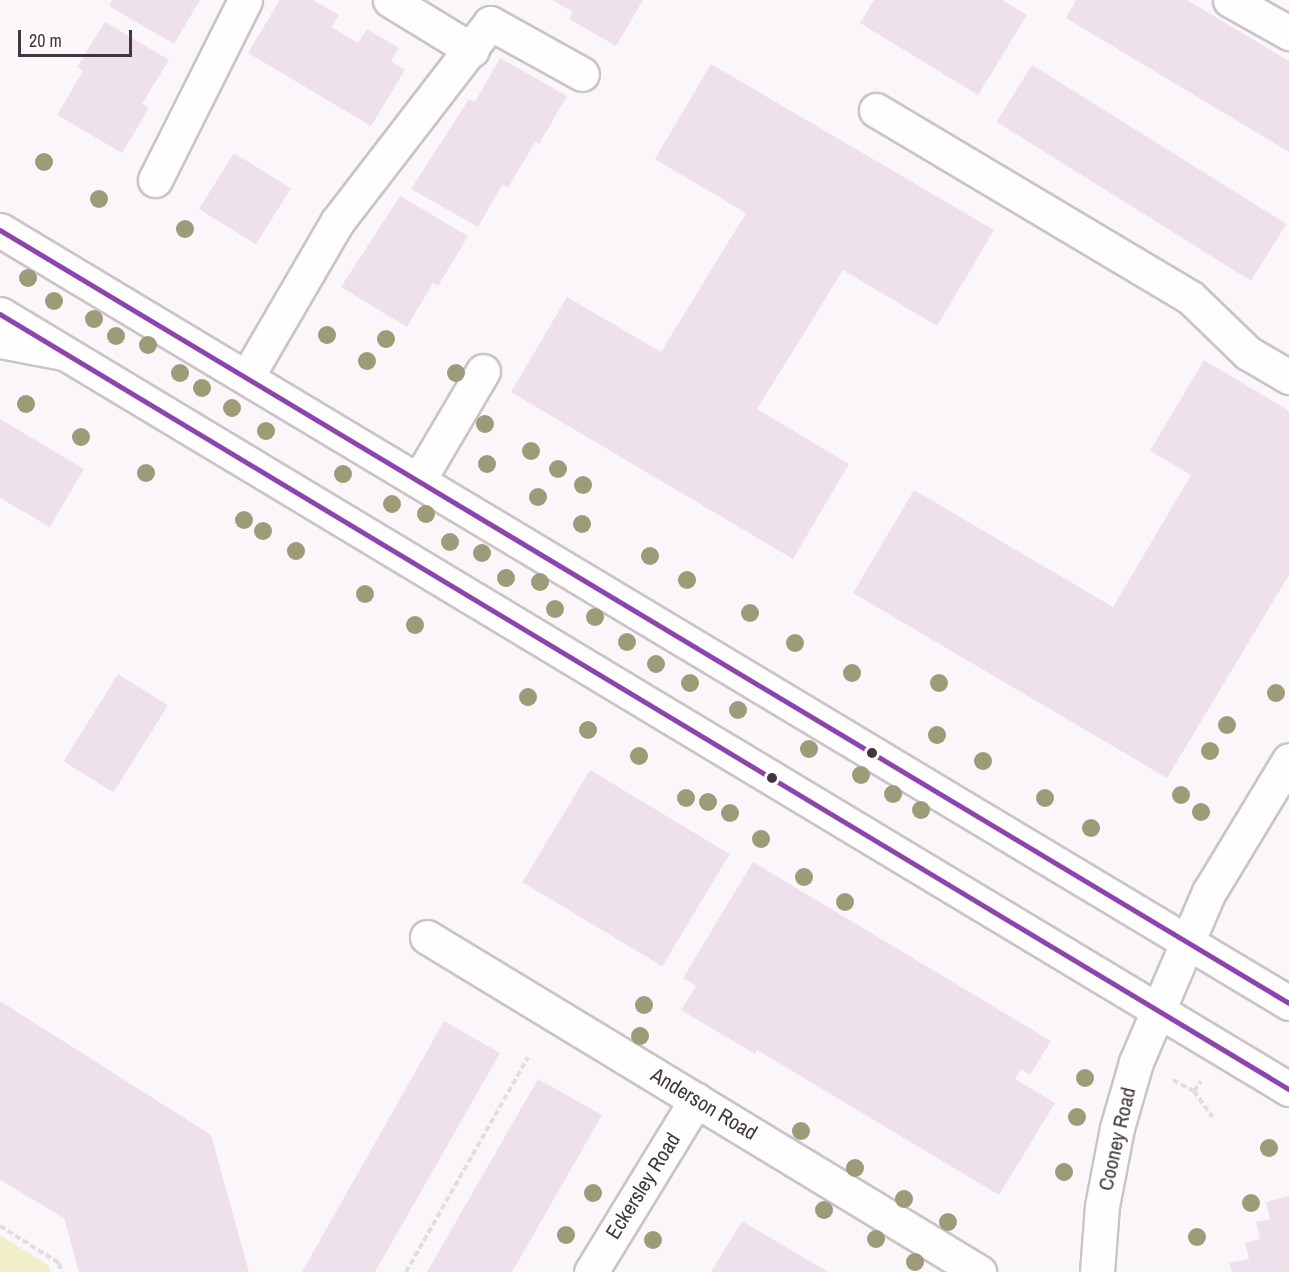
<!DOCTYPE html>
<style>
body{margin:0}
#map{position:relative;width:1289px;height:1272px;overflow:hidden;background:#fbf6f9;font-family:"Archivo Narrow",sans-serif}
div>[style]{position:absolute}
[style*='--x']{left:calc(var(--x)*1px);top:calc(var(--y)*1px);width:calc(var(--w)*1px);rotate:calc(var(--a)*1deg)}
.green>*{inset:0;background:#f0efc8}
.building>*{inset:0;background:#eee1eb;transform-origin:0 0}
.path>*{height:4px;margin-top:-2px;transform-origin:0;background:repeating-linear-gradient(90deg,#e1dee0 0 6px,transparent 0 9px)}
.roads{filter:drop-shadow(2px 0 #cac3c8) drop-shadow(-2px 0 #cac3c8) drop-shadow(0 2px #cac3c8) drop-shadow(0 -2px #cac3c8)}
.minor>*{height:33px;margin:-16.5px;padding:0 16.5px;transform-origin:16.5px;border-radius:16.5px;background:#fefefe}
.major>*{height:33px;margin:-16.5px;padding:0 16.5px;transform-origin:16.5px;border-radius:16.5px;background:#fefefe}
.bus-1>*{height:4.5px;margin:-2.25px;padding:0 2.25px;transform-origin:2.25px;border-radius:2.25px;background:#8e44ad}
.trees>*{width:18px;height:18px;margin:-9px;border-radius:50%;background:#9d9b78}
.dots>*{width:16px;height:16px;translate:-50% -50%;box-sizing:border-box;border:3px solid #fff;border-radius:50%}
span{translate:-50% -50%;white-space:nowrap;text-align:center;line-height:1.15;-webkit-text-stroke:5px #fff;paint-order:stroke}
.street-label{font-size:21px;color:#41373e}
.scale{position:absolute;left:18px;top:30px;width:114px;height:27px;box-sizing:border-box;border:3px solid #41373e;border-top:0;padding-left:8px;font-size:18px;line-height:21px;white-space:nowrap;color:#41373e;-webkit-text-stroke:4px #fff;paint-order:stroke}
</style>
<div id="map">
<div class="green">
<i style="clip-path:polygon(0 1235px,49px 1266px,50px 1272px,0 1272px)"></i>
</div>
<div class="building">
<i style="clip-path:polygon(112px 0,200px 0,174px 44px,109px 6px)"></i>
<i style="clip-path:polygon(280px 0,313px 0,339px 15px,331px 27px,358px 43px,367px 29px,399px 48px,391px 61px,405px 70px,371px 126px,248px 53px)"></i>
<i style="clip-path:polygon(552px 0,643px 0,616px 46px,569px 19px,573px 12px)"></i>
<i style="clip-path:polygon(874px 0,1002px 0,1027px 15px,978px 95px,860px 23px)"></i>
<i style="clip-path:polygon(1076px 0,1187px 0,1289px 61px,1289px 152px,1066px 18px)"></i>
<i style="clip-path:polygon(105px 22px,169px 60px,142px 104px,149px 108px,122px 153px,57px 115px,83px 71px,77px 67px)"></i>
<i style="clip-path:polygon(500px 58px,567px 96px,539px 144px,535px 142px,508px 188px,502px 185px,478px 227px,411px 189px,469px 99px,475px 102px)"></i>
<i style="clip-path:polygon(711px 64px,994px 230px,937px 326px,843px 270px,757px 409px,849px 464px,793px 559px,511px 392px,567px 297px,661px 352px,746px 213px,655px 159px)"></i>
<i style="left:1032px;top:65px;width:300px;height:67px;rotate:32deg"></i>
<i style="left:234px;top:153px;width:67px;height:66px;rotate:32deg"></i>
<i style="clip-path:polygon(400px 196px,468px 236px,438px 286px,433px 283px,407px 327px,341px 287px)"></i>
<i style="clip-path:polygon(1204px 360px,1289px 411px,1289px 575px,1167px 778px,853px 593px,914px 490px,1113px 607px,1191px 475px,1150px 451px)"></i>
<i style="clip-path:polygon(0 419px,84px 469px,50px 527px,0 498px)"></i>
<i style="left:118px;top:674px;width:59px;height:103px;rotate:32deg"></i>
<i style="left:590px;top:770px;width:163px;height:131px;rotate:31deg"></i>
<i style="clip-path:polygon(753px 862px,1051px 1041px,1030px 1075px,1021px 1069px,1015px 1079px,1055px 1103px,999px 1195px,757px 1050px,755px 1054px,681px 1010px,696px 986px,683px 978px)"></i>
<i style="clip-path:polygon(0 1001px,211px 1135px,249px 1272px,79px 1272px,64px 1218px,0 1180px)"></i>
<i style="clip-path:polygon(444px 1021px,500px 1053px,375px 1272px,302px 1272px)"></i>
<i style="clip-path:polygon(538px 1079px,602px 1115px,512px 1272px,427px 1272px)"></i>
<i style="clip-path:polygon(1289px 1196px,1289px 1272px,1232px 1272px,1229px 1263px,1249px 1259px,1245px 1243px,1260px 1239px,1256px 1222px,1270px 1219px,1266px 1202px)"></i>
<i style="clip-path:polygon(742px 1221px,828px 1272px,711px 1272px)"></i>
</div>
<div class="path">
<i style="--x:1173;--y:1080;--w:24;--a:28"></i>
<i style="--x:1194;--y:1091;--w:12;--a:-55"></i>
<i style="--x:1194;--y:1091;--w:32;--a:55"></i>
<i style="--x:0;--y:1226;--w:70;--a:32.1"></i>
<i style="--x:59;--y:1263;--w:9;--a:77"></i>
<i style="--x:406;--y:1272;--w:247;--a:-60.4"></i>
</div>
<div class="roads">
<div class="minor">
<i style="--x:390;--y:0;--w:96;--a:31.4"></i>
<i style="--x:1230;--y:0;--w:68;--a:29.2"></i>
<i style="--x:876;--y:110;--w:365;--a:30.8"></i>
<i style="--x:1190;--y:297;--w:81;--a:44"></i>
<i style="--x:1248;--y:353;--w:48;--a:30.3"></i>
<i style="--x:155;--y:180;--w:201;--a:-63.4"></i>
<i style="--x:0;--y:341;--w:64;--a:10.8"></i>
<i style="--x:248;--y:375;--w:177;--a:-59.8"></i>
<i style="--x:337;--y:222;--w:251;--a:-52.4"></i>
<i style="--x:490;--y:23;--w:105;--a:29"></i>
<i style="--x:420;--y:478;--w:124;--a:-59.5"></i>
<i style="--x:427;--y:937;--w:646;--a:31.25"></i>
<i style="--x:591;--y:1272;--w:202;--a:-58.6"></i>
<i style="--x:1097;--y:1272;--w:66;--a:-85.7"></i>
<i style="--x:1102;--y:1206;--w:79;--a:-79.1"></i>
<i style="--x:1117;--y:1128;--w:69;--a:-73.9"></i>
<i style="--x:1136;--y:1062;--w:185;--a:-66.8"></i>
<i style="--x:1209;--y:892;--w:154;--a:-58.8"></i>
</div>
<div class="major">
<i style="--x:0;--y:230;--w:1503;--a:30.95"></i>
<i style="--x:0;--y:314;--w:1504;--a:31.02"></i>
</div>
</div>
<div class="bus-1">
<i style="--x:0;--y:230;--w:1503;--a:30.95"></i>
<i style="--x:0;--y:314;--w:1504;--a:31.02"></i>
</div>
<div class="trees">
<i style="left:44px;top:162px"></i>
<i style="left:99px;top:199px"></i>
<i style="left:185px;top:229px"></i>
<i style="left:28px;top:278px"></i>
<i style="left:54px;top:301px"></i>
<i style="left:94px;top:319px"></i>
<i style="left:327px;top:335px"></i>
<i style="left:116px;top:336px"></i>
<i style="left:386px;top:339px"></i>
<i style="left:148px;top:345px"></i>
<i style="left:367px;top:361px"></i>
<i style="left:180px;top:373px"></i>
<i style="left:456px;top:373px"></i>
<i style="left:202px;top:388px"></i>
<i style="left:26px;top:404px"></i>
<i style="left:232px;top:408px"></i>
<i style="left:485px;top:424px"></i>
<i style="left:266px;top:431px"></i>
<i style="left:81px;top:437px"></i>
<i style="left:531px;top:451px"></i>
<i style="left:487px;top:464px"></i>
<i style="left:558px;top:469px"></i>
<i style="left:146px;top:473px"></i>
<i style="left:343px;top:474px"></i>
<i style="left:583px;top:485px"></i>
<i style="left:538px;top:497px"></i>
<i style="left:392px;top:504px"></i>
<i style="left:426px;top:514px"></i>
<i style="left:244px;top:520px"></i>
<i style="left:582px;top:524px"></i>
<i style="left:263px;top:531px"></i>
<i style="left:450px;top:542px"></i>
<i style="left:296px;top:551px"></i>
<i style="left:482px;top:553px"></i>
<i style="left:650px;top:556px"></i>
<i style="left:506px;top:578px"></i>
<i style="left:687px;top:580px"></i>
<i style="left:540px;top:582px"></i>
<i style="left:365px;top:594px"></i>
<i style="left:555px;top:609px"></i>
<i style="left:750px;top:613px"></i>
<i style="left:595px;top:617px"></i>
<i style="left:415px;top:625px"></i>
<i style="left:627px;top:642px"></i>
<i style="left:795px;top:643px"></i>
<i style="left:656px;top:664px"></i>
<i style="left:852px;top:673px"></i>
<i style="left:690px;top:683px"></i>
<i style="left:939px;top:683px"></i>
<i style="left:1276px;top:693px"></i>
<i style="left:528px;top:697px"></i>
<i style="left:738px;top:710px"></i>
<i style="left:1227px;top:725px"></i>
<i style="left:588px;top:730px"></i>
<i style="left:937px;top:735px"></i>
<i style="left:809px;top:749px"></i>
<i style="left:1210px;top:751px"></i>
<i style="left:639px;top:756px"></i>
<i style="left:983px;top:761px"></i>
<i style="left:861px;top:775px"></i>
<i style="left:893px;top:794px"></i>
<i style="left:1181px;top:795px"></i>
<i style="left:686px;top:798px"></i>
<i style="left:1045px;top:798px"></i>
<i style="left:708px;top:802px"></i>
<i style="left:921px;top:810px"></i>
<i style="left:1201px;top:812px"></i>
<i style="left:730px;top:813px"></i>
<i style="left:1091px;top:828px"></i>
<i style="left:761px;top:839px"></i>
<i style="left:804px;top:877px"></i>
<i style="left:845px;top:902px"></i>
<i style="left:644px;top:1005px"></i>
<i style="left:640px;top:1036px"></i>
<i style="left:1085px;top:1078px"></i>
<i style="left:1077px;top:1117px"></i>
<i style="left:801px;top:1131px"></i>
<i style="left:1269px;top:1148px"></i>
<i style="left:855px;top:1168px"></i>
<i style="left:1064px;top:1172px"></i>
<i style="left:593px;top:1193px"></i>
<i style="left:904px;top:1199px"></i>
<i style="left:1251px;top:1203px"></i>
<i style="left:824px;top:1210px"></i>
<i style="left:948px;top:1222px"></i>
<i style="left:566px;top:1235px"></i>
<i style="left:1197px;top:1237px"></i>
<i style="left:876px;top:1239px"></i>
<i style="left:653px;top:1240px"></i>
<i style="left:915px;top:1262px"></i>
</div>
<div class="dots">
<i style="left:872px;top:753px;background:#41373e"></i>
<i style="left:772px;top:778px;background:#41373e"></i>
</div>
<div class="street-label">
<span style="left:704px;top:1104px;rotate:31deg">Anderson Road</span>
<span style="left:1117px;top:1139px;rotate:-77deg">Cooney Road</span>
<span style="left:643px;top:1186px;rotate:-58deg">Eckersley Road</span>
</div>
<div class="scale">20 m</div>
</div>
